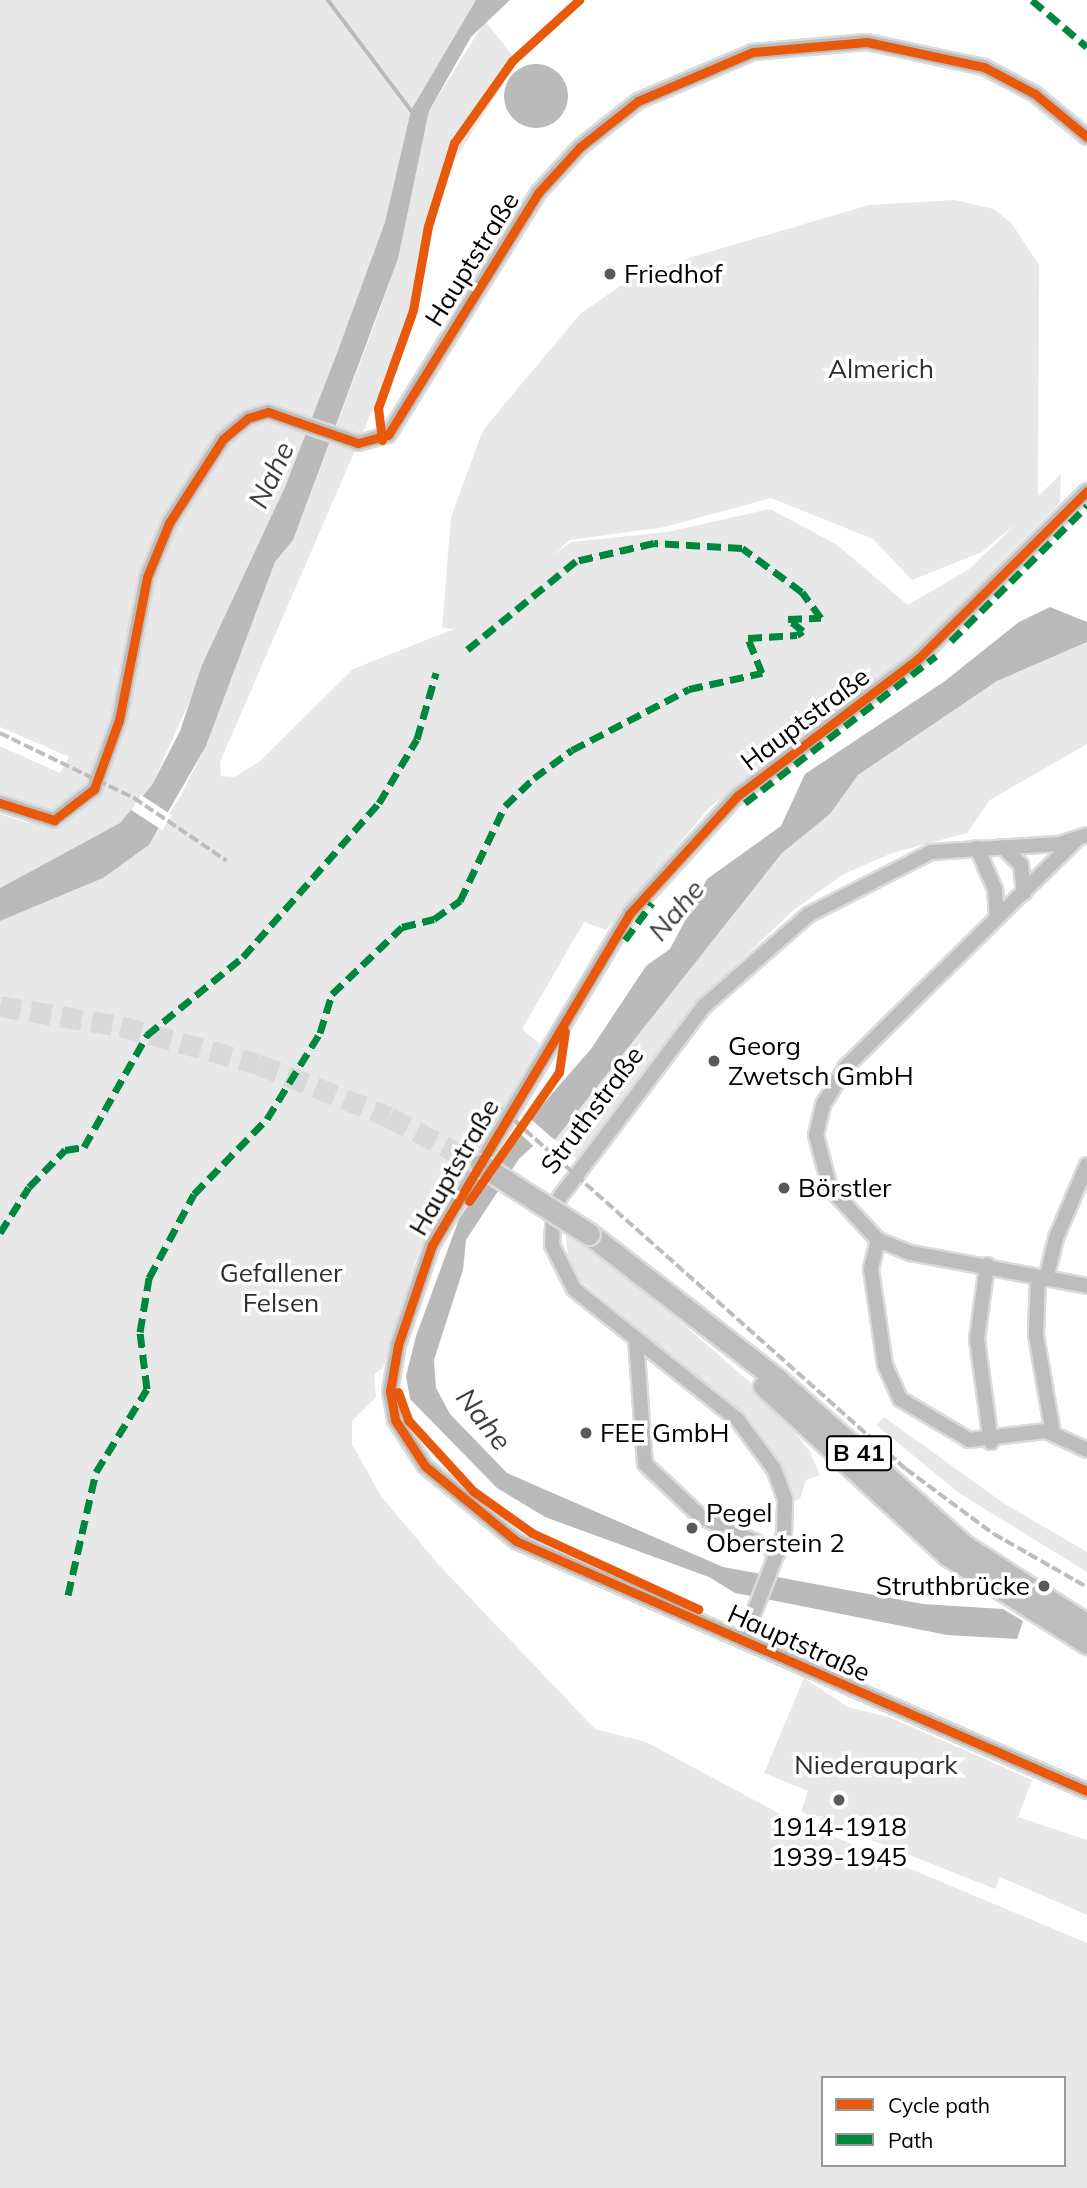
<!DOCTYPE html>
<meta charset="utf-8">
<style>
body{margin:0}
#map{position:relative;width:1087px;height:2188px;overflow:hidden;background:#fff;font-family:Mulish,sans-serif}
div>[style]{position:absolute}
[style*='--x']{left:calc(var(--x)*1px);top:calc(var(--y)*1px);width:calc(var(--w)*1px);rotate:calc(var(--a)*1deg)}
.green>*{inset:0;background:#e8e8e8}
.water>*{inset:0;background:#bababa}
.round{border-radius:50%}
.pier>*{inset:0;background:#fff;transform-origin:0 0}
.stream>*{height:3.5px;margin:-1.75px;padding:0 1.75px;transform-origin:1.75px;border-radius:1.75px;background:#bababa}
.primary-tunnel>*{height:21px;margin-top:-10.5px;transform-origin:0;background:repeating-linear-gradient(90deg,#d9d9d9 0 21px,transparent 0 31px)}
.roads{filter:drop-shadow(2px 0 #dbdbdb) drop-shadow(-2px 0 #dbdbdb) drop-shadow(0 2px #dbdbdb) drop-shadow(0 -2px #dbdbdb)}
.minor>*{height:14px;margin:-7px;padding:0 7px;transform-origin:7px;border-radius:7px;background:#bdbdbd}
.primary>*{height:21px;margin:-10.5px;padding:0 10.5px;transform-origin:10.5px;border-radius:10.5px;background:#bdbdbd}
.rail>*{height:3.5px;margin-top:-1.75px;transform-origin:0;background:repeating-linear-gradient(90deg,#bdbdbd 0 10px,transparent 0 13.5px)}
.bridges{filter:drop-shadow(2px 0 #dbdbdb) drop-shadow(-2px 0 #dbdbdb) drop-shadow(0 2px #dbdbdb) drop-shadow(0 -2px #dbdbdb)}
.primary-bridge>*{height:21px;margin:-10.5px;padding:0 10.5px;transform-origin:10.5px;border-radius:10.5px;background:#bdbdbd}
.quiet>*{height:7px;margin-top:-3.5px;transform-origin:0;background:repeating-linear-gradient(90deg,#00873e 0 14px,transparent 0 21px)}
.cycleway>*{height:9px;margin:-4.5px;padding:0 4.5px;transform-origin:4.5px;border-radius:4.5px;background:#e8590c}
.dots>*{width:19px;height:19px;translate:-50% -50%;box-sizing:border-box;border:4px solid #fff;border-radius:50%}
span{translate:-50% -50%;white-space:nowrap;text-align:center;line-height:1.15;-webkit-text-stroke:7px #fff;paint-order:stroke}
.shield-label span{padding:2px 5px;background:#fff;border:2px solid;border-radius:5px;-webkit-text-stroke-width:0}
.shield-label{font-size:24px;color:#000;font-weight:700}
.street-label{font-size:26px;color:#000}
.poi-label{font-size:26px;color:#000}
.left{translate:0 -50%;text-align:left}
.right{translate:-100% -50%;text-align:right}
.park-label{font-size:26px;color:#2d2d2d}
.water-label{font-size:28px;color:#3e3e3e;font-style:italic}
.legend{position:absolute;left:821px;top:2076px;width:245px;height:91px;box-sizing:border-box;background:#fff;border:2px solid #999;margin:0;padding:9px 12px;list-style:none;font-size:21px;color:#000}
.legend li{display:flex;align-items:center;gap:14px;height:35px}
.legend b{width:35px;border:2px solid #999}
</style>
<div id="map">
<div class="green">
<i style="clip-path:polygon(0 0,476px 0,411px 110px,385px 222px,337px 353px,285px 487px,152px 785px,120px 823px,0 888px,0 814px,28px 823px,33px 805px,0 795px,0 746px,60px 773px,69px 757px,0 727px)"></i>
<i style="clip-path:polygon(evenodd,485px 21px,517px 61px,445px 176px,415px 312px,220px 762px,221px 776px,234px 777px,259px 762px,353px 669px,454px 629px,442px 628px,451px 517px,483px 430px,580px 314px,626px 282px,692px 257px,869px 205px,954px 200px,994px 209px,1012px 224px,1039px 265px,1038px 496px,1061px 474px,1060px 503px,915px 649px,710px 807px,606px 930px,584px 922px,522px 1029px,540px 1044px,418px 1253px,383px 1368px,374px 1374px,376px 1397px,352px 1421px,352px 1444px,381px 1496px,439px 1565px,595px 1729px,646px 1742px,782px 1815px,1087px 1943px,1087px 2188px,0 2188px,0 921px,103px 878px,149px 845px,181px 795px,206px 746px,275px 562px,293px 540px,377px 318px,398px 259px,429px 111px,485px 21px,771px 498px,873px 539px,912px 580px,982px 552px,1018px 522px,969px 569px,908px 605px,836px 544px,770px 509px,667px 532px,571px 542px,550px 557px,570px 540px,665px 527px,771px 498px,485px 21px,823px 2078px,1064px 2078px,1064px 2165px,823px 2165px,823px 2078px)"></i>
<i style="clip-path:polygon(1087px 642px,1087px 744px,990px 800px,967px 833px,892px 853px,842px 875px,790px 913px,707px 994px,578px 1160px,555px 1140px,782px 853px,830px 814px,858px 775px,997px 681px)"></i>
<i style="clip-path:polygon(566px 1234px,638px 1285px,760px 1391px,809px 1450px,820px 1475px,806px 1480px,800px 1499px,791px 1502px,774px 1453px,753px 1424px,569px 1271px)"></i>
<i style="clip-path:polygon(884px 1417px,1005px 1504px,1087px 1552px,1087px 1572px,959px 1493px,876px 1425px)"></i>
<i style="clip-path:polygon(804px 1678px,848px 1707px,889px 1717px,1032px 1780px,1018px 1817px,1087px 1840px,1087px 1915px,1000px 1877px,995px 1889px,801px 1812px,808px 1791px,764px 1773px)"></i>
</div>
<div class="water">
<i style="clip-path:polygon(476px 0,510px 0,471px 37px,429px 111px,398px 259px,293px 540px,275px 562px,206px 746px,149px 845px,103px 878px,0 921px,0 888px,120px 823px,152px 785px,180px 731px,202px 665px,285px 487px,337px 353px,385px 222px,411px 110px)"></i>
<i class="round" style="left:504px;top:64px;width:64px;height:64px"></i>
<i style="clip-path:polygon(1050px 607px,1087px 622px,1087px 642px,997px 681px,858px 775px,830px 814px,782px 853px,555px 1140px,545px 1135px,519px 1159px,466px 1240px,463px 1270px,434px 1360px,436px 1388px,450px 1414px,507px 1473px,723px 1567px,923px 1604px,1003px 1609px,1023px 1621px,1017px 1639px,947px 1635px,735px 1593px,709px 1577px,545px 1517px,497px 1488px,410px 1399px,406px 1376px,416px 1336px,459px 1219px,515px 1136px,591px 1049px,646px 966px,670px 949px,707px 879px,781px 826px,805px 774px,945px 681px,1019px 622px)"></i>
</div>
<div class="pier">
<i style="left:141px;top:795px;width:37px;height:18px;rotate:33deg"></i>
<i style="clip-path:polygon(527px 1116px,557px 1142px,546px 1139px,536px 1148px,516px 1130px)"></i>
</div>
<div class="stream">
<i style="--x:328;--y:0;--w:141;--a:53"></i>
</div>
<div class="primary-tunnel">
<i style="--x:0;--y:1006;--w:123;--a:9.4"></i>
<i style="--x:121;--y:1026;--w:142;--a:15.5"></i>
<i style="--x:258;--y:1064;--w:141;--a:22"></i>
<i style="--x:389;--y:1117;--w:104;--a:27.6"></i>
</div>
<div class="roads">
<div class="minor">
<i style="--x:1087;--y:491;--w:237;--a:135.2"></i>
<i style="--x:919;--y:658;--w:228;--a:142.8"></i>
<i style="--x:737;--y:796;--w:159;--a:132.4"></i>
<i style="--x:630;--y:913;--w:387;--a:120.8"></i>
<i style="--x:432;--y:1245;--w:106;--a:108.8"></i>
<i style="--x:398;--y:1345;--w:47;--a:99.9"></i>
<i style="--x:390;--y:1391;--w:29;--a:80"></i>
<i style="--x:395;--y:1420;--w:55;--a:56.9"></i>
<i style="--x:425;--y:1466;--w:118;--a:39.5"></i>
<i style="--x:516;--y:1541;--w:623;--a:23.65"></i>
<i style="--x:0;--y:803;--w:57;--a:17.5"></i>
<i style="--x:54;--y:820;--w:51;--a:-37.8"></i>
<i style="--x:94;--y:789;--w:73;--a:-70.1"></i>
<i style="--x:119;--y:720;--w:146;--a:-78.9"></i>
<i style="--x:147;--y:577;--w:58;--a:-67.8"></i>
<i style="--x:169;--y:523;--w:100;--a:-57.3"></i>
<i style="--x:223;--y:439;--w:33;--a:-40"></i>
<i style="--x:248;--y:418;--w:21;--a:-17"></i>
<i style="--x:268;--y:412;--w:95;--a:19"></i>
<i style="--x:358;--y:443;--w:31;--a:-15"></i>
<i style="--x:388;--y:435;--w:285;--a:-58.2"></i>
<i style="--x:538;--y:193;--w:62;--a:-47.6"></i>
<i style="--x:580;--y:147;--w:74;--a:-38.4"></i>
<i style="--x:638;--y:101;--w:125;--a:-23.1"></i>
<i style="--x:753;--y:52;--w:114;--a:-5"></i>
<i style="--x:867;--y:42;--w:120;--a:12.1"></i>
<i style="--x:984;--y:67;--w:58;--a:27.9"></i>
<i style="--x:1035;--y:94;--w:67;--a:39.6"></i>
<i style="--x:1075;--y:841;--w:322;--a:135.4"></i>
<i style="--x:846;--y:1067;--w:44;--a:121.2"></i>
<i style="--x:823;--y:1105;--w:31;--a:103"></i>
<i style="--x:816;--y:1135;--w:55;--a:75.2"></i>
<i style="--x:830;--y:1188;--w:71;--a:47.3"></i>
<i style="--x:878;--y:1240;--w:35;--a:22"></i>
<i style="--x:911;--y:1253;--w:179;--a:10.6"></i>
<i style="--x:1003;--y:847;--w:25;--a:45"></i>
<i style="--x:1021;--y:865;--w:28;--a:84"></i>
<i style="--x:977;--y:848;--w:45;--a:66.3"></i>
<i style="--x:995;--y:889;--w:28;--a:86"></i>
<i style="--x:878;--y:1240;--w:30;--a:104"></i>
<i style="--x:871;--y:1269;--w:97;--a:81.7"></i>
<i style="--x:885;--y:1365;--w:37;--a:66"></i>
<i style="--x:900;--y:1399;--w:80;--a:30.7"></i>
<i style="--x:969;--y:1440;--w:78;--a:-6.7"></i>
<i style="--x:1046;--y:1431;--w:45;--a:24.9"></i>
<i style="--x:987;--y:1265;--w:75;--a:97.7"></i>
<i style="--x:977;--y:1339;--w:104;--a:82.3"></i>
<i style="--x:1038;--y:1277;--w:58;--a:92"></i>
<i style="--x:1036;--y:1335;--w:99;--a:80.2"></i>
<i style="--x:1046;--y:1279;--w:42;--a:-76.3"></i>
<i style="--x:1056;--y:1238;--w:79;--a:-67"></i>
<i style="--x:636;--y:1339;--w:125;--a:85.9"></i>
<i style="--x:645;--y:1464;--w:77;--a:43.4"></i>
<i style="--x:701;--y:1517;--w:85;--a:24.4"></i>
<i style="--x:743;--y:1641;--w:115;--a:-69"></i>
<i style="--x:784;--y:1534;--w:35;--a:-88"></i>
<i style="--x:785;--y:1499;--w:32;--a:-110"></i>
<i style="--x:774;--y:1469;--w:61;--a:-126.3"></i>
<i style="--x:738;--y:1420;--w:210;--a:-141.4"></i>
<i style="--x:574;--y:1289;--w:49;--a:-116.6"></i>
<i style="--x:552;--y:1245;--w:40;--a:-87.1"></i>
<i style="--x:554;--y:1205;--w:248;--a:-53"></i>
<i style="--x:703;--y:1007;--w:140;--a:-41.2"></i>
<i style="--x:808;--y:915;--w:138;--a:-27.1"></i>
<i style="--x:931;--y:852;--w:128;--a:-3.6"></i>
<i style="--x:1059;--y:844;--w:29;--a:-18"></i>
</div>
<div class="primary">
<i style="--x:589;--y:1234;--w:240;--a:37.7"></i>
<i style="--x:779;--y:1381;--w:246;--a:41.7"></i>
<i style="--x:963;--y:1545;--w:148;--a:32.8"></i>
<i style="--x:764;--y:1386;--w:250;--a:42.6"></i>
<i style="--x:948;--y:1555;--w:165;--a:32.3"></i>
</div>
</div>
<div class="rail">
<i style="--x:0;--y:733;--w:149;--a:25.9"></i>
<i style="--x:134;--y:798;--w:112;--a:34.1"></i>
<i style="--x:495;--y:1103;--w:550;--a:41.69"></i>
<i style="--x:906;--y:1469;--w:109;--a:36.5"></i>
<i style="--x:994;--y:1534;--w:107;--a:29.7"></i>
</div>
<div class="bridges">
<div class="primary-bridge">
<i style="--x:481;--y:1165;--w:128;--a:32.6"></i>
</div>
</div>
<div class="quiet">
<i style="--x:1032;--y:0;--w:72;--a:40.5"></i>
<i style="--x:951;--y:641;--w:192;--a:-44.8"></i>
<i style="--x:745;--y:803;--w:241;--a:-37.6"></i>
<i style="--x:625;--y:940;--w:46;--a:-53.9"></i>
<i style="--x:0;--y:1233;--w:54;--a:-57.8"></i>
<i style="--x:29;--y:1187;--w:52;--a:-45.8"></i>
<i style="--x:65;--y:1150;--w:19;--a:-9"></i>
<i style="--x:84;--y:1147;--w:129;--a:-60.6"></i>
<i style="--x:147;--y:1035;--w:124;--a:-39.1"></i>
<i style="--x:243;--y:957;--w:205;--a:-48.6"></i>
<i style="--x:379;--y:803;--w:74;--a:-59.3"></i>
<i style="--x:417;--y:739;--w:69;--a:-73.9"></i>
<i style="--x:68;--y:1595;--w:126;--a:-77.2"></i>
<i style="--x:96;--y:1472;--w:97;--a:-58.4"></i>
<i style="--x:147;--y:1389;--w:57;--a:-97"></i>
<i style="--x:140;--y:1332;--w:55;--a:-80.5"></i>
<i style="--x:149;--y:1278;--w:95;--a:-61.8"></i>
<i style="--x:194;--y:1194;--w:105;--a:-45.8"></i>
<i style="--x:267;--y:1119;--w:101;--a:-58.4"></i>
<i style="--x:320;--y:1033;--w:41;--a:-72.9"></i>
<i style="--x:332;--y:994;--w:97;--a:-43.7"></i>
<i style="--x:402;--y:927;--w:33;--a:-14"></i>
<i style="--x:434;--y:919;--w:32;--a:-35"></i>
<i style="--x:460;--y:901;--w:105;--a:-64.7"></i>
<i style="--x:505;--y:806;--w:40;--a:-44"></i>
<i style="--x:534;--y:778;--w:47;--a:-36.4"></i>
<i style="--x:572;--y:750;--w:132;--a:-27.5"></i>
<i style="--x:689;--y:689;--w:75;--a:-12.4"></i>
<i style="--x:762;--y:673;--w:38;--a:-112"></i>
<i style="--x:748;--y:638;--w:49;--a:-3.5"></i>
<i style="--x:797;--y:635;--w:7;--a:-34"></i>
<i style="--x:803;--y:631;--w:19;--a:-141"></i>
<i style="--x:788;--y:619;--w:33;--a:-2"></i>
<i style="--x:821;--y:618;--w:32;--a:-126"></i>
<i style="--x:802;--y:592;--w:74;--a:-143.7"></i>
<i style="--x:742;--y:548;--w:88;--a:-176.7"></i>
<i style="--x:654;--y:543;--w:80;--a:167"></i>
<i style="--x:576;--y:561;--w:146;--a:140.8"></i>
</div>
<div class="cycleway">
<i style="--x:382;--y:440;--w:32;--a:-97"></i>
<i style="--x:378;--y:408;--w:104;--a:-70.3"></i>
<i style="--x:413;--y:310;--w:85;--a:-79.9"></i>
<i style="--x:428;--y:226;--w:87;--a:-72.6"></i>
<i style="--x:454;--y:143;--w:100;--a:-54.7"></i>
<i style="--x:512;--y:61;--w:91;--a:-42.3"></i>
<i style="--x:1087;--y:491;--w:237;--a:135.2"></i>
<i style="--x:919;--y:658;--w:228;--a:142.8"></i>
<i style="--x:737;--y:796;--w:159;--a:132.4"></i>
<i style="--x:630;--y:913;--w:387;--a:120.8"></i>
<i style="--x:432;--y:1245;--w:106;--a:108.8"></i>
<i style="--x:398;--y:1345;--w:47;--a:99.9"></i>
<i style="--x:390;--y:1391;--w:29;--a:80"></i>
<i style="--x:395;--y:1420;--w:55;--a:56.9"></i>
<i style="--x:425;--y:1466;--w:118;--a:39.5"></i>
<i style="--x:516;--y:1541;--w:623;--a:23.65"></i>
<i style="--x:0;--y:803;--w:57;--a:17.5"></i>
<i style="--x:54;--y:820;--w:51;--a:-37.8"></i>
<i style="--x:94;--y:789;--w:73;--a:-70.1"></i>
<i style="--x:119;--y:720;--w:146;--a:-78.9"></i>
<i style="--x:147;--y:577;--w:58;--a:-67.8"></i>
<i style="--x:169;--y:523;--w:100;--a:-57.3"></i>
<i style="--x:223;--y:439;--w:33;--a:-40"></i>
<i style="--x:248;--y:418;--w:21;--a:-17"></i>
<i style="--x:268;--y:412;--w:95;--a:19"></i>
<i style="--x:358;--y:443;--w:31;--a:-15"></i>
<i style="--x:388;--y:435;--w:285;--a:-58.2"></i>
<i style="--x:538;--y:193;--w:62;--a:-47.6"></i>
<i style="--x:580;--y:147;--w:74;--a:-38.4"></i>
<i style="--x:638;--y:101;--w:125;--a:-23.1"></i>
<i style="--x:753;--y:52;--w:114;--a:-5"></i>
<i style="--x:867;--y:42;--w:120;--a:12.1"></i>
<i style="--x:984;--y:67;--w:58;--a:27.9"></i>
<i style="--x:1035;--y:94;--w:67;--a:39.6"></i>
<i style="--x:469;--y:1201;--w:157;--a:-55.1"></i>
<i style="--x:559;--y:1072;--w:41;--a:-81.7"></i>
<i style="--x:398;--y:1392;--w:30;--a:70"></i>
<i style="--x:408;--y:1420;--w:96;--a:47.5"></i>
<i style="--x:473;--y:1491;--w:72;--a:35.4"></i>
<i style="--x:532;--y:1533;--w:183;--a:24.6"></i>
</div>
<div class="dots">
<i style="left:610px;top:274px;background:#595959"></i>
<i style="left:714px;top:1061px;background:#595959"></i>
<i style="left:784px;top:1188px;background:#595959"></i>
<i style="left:586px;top:1433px;background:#595959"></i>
<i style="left:692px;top:1528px;background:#595959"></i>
<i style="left:1044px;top:1586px;background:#595959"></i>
<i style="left:839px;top:1800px;background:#595959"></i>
</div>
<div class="shield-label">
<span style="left:859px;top:1453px">B 41</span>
</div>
<div class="street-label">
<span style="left:472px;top:259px;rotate:-58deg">Hauptstraße</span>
<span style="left:805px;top:719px;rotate:-37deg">Hauptstraße</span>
<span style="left:592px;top:1110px;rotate:-53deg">Struthstraße</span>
<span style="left:454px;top:1167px;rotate:-60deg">Hauptstraße</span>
<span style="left:799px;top:1643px;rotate:24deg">Hauptstraße</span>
</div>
<div class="poi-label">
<span class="left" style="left:624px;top:274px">Friedhof</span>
<span class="left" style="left:728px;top:1061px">Georg<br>Zwetsch GmbH</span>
<span class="left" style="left:798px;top:1188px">Börstler</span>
<span class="left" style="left:600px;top:1433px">FEE GmbH</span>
<span class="left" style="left:706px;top:1528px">Pegel<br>Oberstein 2</span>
<span class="right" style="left:1030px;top:1586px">Struthbrücke</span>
<span style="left:839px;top:1842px">1914-1918<br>1939-1945</span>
</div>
<div class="park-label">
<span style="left:881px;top:369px">Almerich</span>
<span style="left:281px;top:1288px">Gefallener<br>Felsen</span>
<span style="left:876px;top:1765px">Niederaupark</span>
</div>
<div class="water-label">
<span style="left:271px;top:475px;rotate:-65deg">Nahe</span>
<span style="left:676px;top:910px;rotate:-50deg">Nahe</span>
<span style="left:484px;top:1419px;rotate:52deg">Nahe</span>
</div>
<ul class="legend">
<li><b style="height:9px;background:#e8590c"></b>Cycle path</li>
<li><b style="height:9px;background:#00873e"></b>Path</li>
</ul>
</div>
